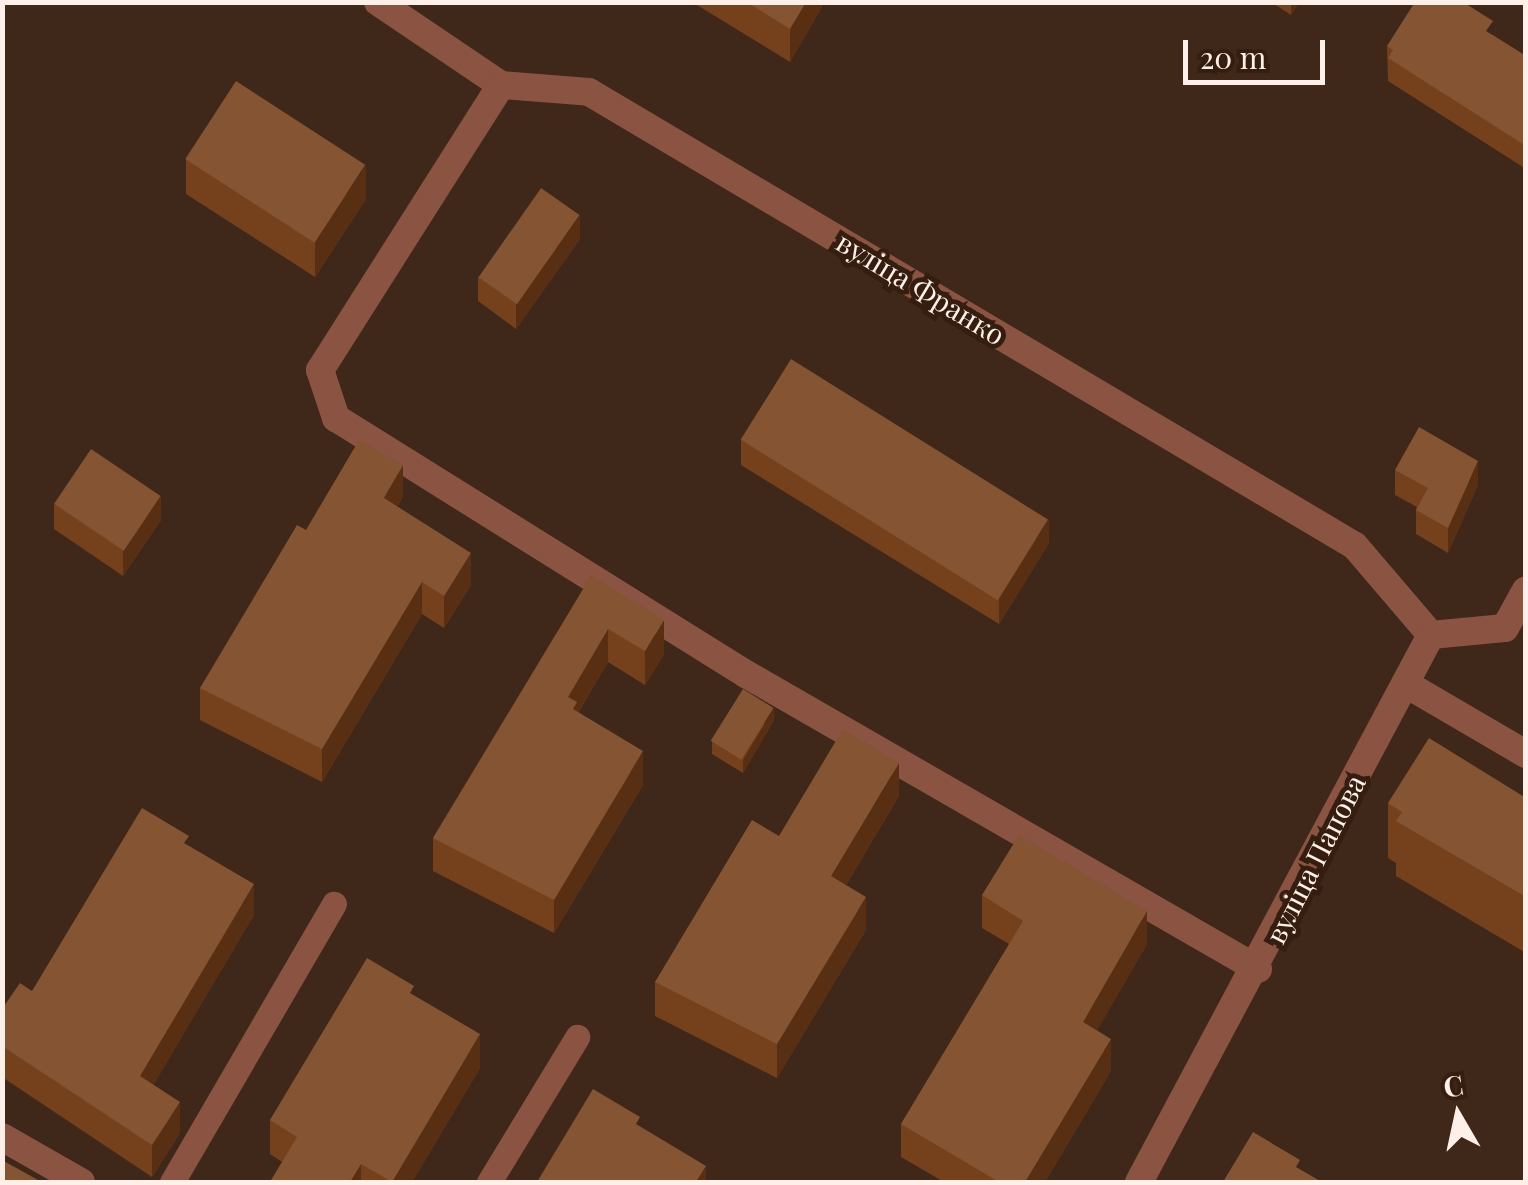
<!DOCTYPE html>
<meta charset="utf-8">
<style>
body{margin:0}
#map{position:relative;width:1528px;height:1185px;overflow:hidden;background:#3f271a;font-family:"Playfair Display",serif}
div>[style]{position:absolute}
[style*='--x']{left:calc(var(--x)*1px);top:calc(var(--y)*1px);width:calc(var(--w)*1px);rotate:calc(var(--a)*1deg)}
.service>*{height:25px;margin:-12.5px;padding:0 12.5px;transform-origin:12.5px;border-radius:12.5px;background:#8a5342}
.minor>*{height:28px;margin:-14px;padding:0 14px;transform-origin:14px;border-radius:14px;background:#8a5342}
.wall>*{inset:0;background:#75411d}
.shaded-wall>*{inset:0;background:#592f13}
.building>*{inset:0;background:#845433;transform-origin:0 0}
span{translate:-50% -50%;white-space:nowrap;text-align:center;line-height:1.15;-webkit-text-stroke:10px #351e10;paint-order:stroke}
.street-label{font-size:28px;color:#fef0e9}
.frame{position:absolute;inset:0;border:5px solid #fef0e9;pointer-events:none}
.north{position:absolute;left:1408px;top:1065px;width:100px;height:100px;-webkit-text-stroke:8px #351e10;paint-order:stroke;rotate:351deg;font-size:28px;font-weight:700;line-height:40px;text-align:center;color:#fef0e9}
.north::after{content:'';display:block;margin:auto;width:35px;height:45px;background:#fef0e9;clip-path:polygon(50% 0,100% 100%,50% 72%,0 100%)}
.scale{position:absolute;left:1183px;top:40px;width:142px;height:45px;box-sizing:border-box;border:5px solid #fef0e9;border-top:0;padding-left:12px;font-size:30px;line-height:35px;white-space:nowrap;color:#fef0e9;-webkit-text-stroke:8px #351e10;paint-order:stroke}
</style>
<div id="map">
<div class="service">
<i style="--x:172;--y:1182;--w:322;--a:-59.8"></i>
<i style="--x:489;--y:1182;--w:170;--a:-58.7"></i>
</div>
<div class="minor">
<i style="--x:378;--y:2;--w:148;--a:34"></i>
<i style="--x:501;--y:85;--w:88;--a:4.5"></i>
<i style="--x:589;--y:92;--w:890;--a:30.65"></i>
<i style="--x:1355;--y:546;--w:117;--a:49.5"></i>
<i style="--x:501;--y:85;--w:338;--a:122.4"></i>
<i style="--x:320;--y:370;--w:51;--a:71.6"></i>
<i style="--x:336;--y:418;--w:483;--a:32"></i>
<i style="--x:746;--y:674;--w:591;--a:29.95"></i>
<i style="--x:1406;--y:684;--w:139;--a:30.3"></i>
<i style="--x:2;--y:1137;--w:91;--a:29.7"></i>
<i style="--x:1139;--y:1182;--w:620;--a:-61.91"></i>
<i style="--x:1431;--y:635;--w:74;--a:-5.4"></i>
<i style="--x:1505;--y:628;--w:43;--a:-61.1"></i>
</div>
<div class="wall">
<i style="clip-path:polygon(692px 2px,822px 2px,822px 7px,790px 62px)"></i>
<i style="clip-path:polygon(1271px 2px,1299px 2px,1291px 15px)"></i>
<i style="clip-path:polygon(1493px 35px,1526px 56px,1526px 169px,1388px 81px,1387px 46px)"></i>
<i style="clip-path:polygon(186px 159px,366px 199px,315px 277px,186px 194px)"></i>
<i style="clip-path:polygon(580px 239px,516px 329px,478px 301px,478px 277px)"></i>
<i style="clip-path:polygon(741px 440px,1049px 543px,999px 624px,741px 465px)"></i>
<i style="clip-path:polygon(1395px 470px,1478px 485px,1448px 553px,1416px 534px,1416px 510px,1417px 507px,1395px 495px)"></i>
<i style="clip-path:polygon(403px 497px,397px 507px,471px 585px,444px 628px,422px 614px,322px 782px,200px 720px,200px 688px)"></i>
<i style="clip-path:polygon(54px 504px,161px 520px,123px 576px,54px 529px)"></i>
<i style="clip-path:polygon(591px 576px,664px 654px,645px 685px,608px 662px,578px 713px,643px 785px,554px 933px,433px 871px,433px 838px)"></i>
<i style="clip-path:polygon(774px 720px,743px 773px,712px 754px,712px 742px)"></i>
<i style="clip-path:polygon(899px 796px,846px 885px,866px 930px,777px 1078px,655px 1016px,655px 982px,779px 836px)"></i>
<i style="clip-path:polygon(1526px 798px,1526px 953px,1396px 876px,1396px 863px,1388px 858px,1388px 803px)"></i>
<i style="clip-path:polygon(189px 846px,254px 915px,153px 1085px,180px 1133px,152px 1177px,2px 1077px,2px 1009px,32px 991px)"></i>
<i style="clip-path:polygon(982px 895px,1147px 944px,1097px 1030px,1111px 1071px,1045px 1182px,944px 1182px,901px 1157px,901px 1124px,1009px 944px,982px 928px)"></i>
<i style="clip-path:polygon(414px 996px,480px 1068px,412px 1182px,270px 1182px,282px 1162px,270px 1154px,270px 1120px)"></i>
</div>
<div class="shaded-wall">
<i style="clip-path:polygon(806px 2px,822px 2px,822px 7px,790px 62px,790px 29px)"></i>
<i style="clip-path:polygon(1291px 2px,1299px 2px,1291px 15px)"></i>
<i style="clip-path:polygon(366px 164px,366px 199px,315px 277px,315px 242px)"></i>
<i style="clip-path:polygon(580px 215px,580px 239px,516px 329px,516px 304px)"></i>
<i style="clip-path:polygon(1478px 461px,1478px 485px,1448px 553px,1448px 528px)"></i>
<i style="clip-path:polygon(403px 465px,403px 497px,384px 530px,384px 498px)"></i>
<i style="clip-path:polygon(161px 496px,161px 520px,123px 576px,123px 551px)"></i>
<i style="clip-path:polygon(1049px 518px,1049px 543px,999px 624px,999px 599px)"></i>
<i style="clip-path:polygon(471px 553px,471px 585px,444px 628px,444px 596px)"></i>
<i style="clip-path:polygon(422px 582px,422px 614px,322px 782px,322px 749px)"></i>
<i style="clip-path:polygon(664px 620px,664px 654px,645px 685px,645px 651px)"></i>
<i style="clip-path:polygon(608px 629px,608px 662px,577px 714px,577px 736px,568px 697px)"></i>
<i style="clip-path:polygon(774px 708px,774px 720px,743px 773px,743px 760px)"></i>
<i style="clip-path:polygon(643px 751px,643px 785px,554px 933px,554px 900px)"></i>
<i style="clip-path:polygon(899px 763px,899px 796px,831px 910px,831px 876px)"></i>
<i style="clip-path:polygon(254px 884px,254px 915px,140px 1108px,140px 1076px)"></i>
<i style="clip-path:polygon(866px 897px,866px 930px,777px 1078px,777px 1044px)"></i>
<i style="clip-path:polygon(1147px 911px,1147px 944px,1083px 1055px,1083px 1022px)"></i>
<i style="clip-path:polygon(480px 1034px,480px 1068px,412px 1182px,392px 1182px)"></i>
<i style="clip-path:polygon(1111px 1039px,1111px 1071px,1045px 1182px,1025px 1182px)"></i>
<i style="clip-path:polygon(180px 1102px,180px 1133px,152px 1177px,152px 1145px)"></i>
<i style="clip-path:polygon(361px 1164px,361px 1182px,350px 1182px)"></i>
<i style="clip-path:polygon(706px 1166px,706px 1182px,696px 1182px)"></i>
</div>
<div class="building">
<i style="clip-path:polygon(747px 2px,806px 2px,790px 29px)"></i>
<i style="clip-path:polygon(1415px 2px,1463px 2px,1493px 21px,1486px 31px,1526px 56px,1526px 146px,1388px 58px,1393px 50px,1387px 46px)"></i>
<i style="left:236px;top:81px;width:154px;height:93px;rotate:33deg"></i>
<i style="left:541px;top:188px;width:47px;height:109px;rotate:35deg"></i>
<i style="left:791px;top:359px;width:303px;height:95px;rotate:32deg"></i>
<i style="clip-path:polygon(1419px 427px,1478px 461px,1448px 528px,1416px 510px,1428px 488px,1395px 470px)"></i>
<i style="clip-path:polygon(359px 440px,403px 465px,384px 498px,471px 553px,444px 596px,422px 582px,322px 749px,200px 688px,297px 525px,306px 530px)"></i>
<i style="left:91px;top:449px;width:84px;height:66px;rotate:34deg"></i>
<i style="clip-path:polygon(591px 576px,664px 620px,645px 651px,608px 629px,568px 697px,577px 702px,573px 709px,643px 751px,554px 900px,433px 838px)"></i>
<i style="left:743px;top:689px;width:36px;height:61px;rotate:32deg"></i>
<i style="clip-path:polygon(843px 729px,899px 763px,831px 876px,866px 897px,777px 1044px,655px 982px,752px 820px,779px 836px)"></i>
<i style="clip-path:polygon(1429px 738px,1526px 798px,1526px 897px,1396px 821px,1402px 812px,1388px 803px)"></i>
<i style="clip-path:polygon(142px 808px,189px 836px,184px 843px,254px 884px,140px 1076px,180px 1102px,152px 1145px,2px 1046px,2px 1009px,20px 983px,32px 991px)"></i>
<i style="clip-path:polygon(1019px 835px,1147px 911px,1083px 1022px,1111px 1039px,1025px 1182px,999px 1182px,901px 1124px,1023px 921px,982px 895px)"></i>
<i style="clip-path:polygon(367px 958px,414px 986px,410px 993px,480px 1034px,392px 1182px,361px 1164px,350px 1182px,270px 1182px,297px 1137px,270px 1120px)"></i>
<i style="clip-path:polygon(593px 1089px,640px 1117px,636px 1124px,706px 1166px,696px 1182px,537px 1182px)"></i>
<i style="clip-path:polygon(1253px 1132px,1300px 1160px,1296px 1167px,1322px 1182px,1223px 1182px)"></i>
<i style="clip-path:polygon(2px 1160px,38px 1180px,37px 1182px,2px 1182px)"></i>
</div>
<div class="street-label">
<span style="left:921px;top:288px;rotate:31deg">вуліца Франко</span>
<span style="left:1315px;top:859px;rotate:-63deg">вуліца Папова</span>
</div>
<div class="frame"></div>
<div class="north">С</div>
<div class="scale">20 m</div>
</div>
